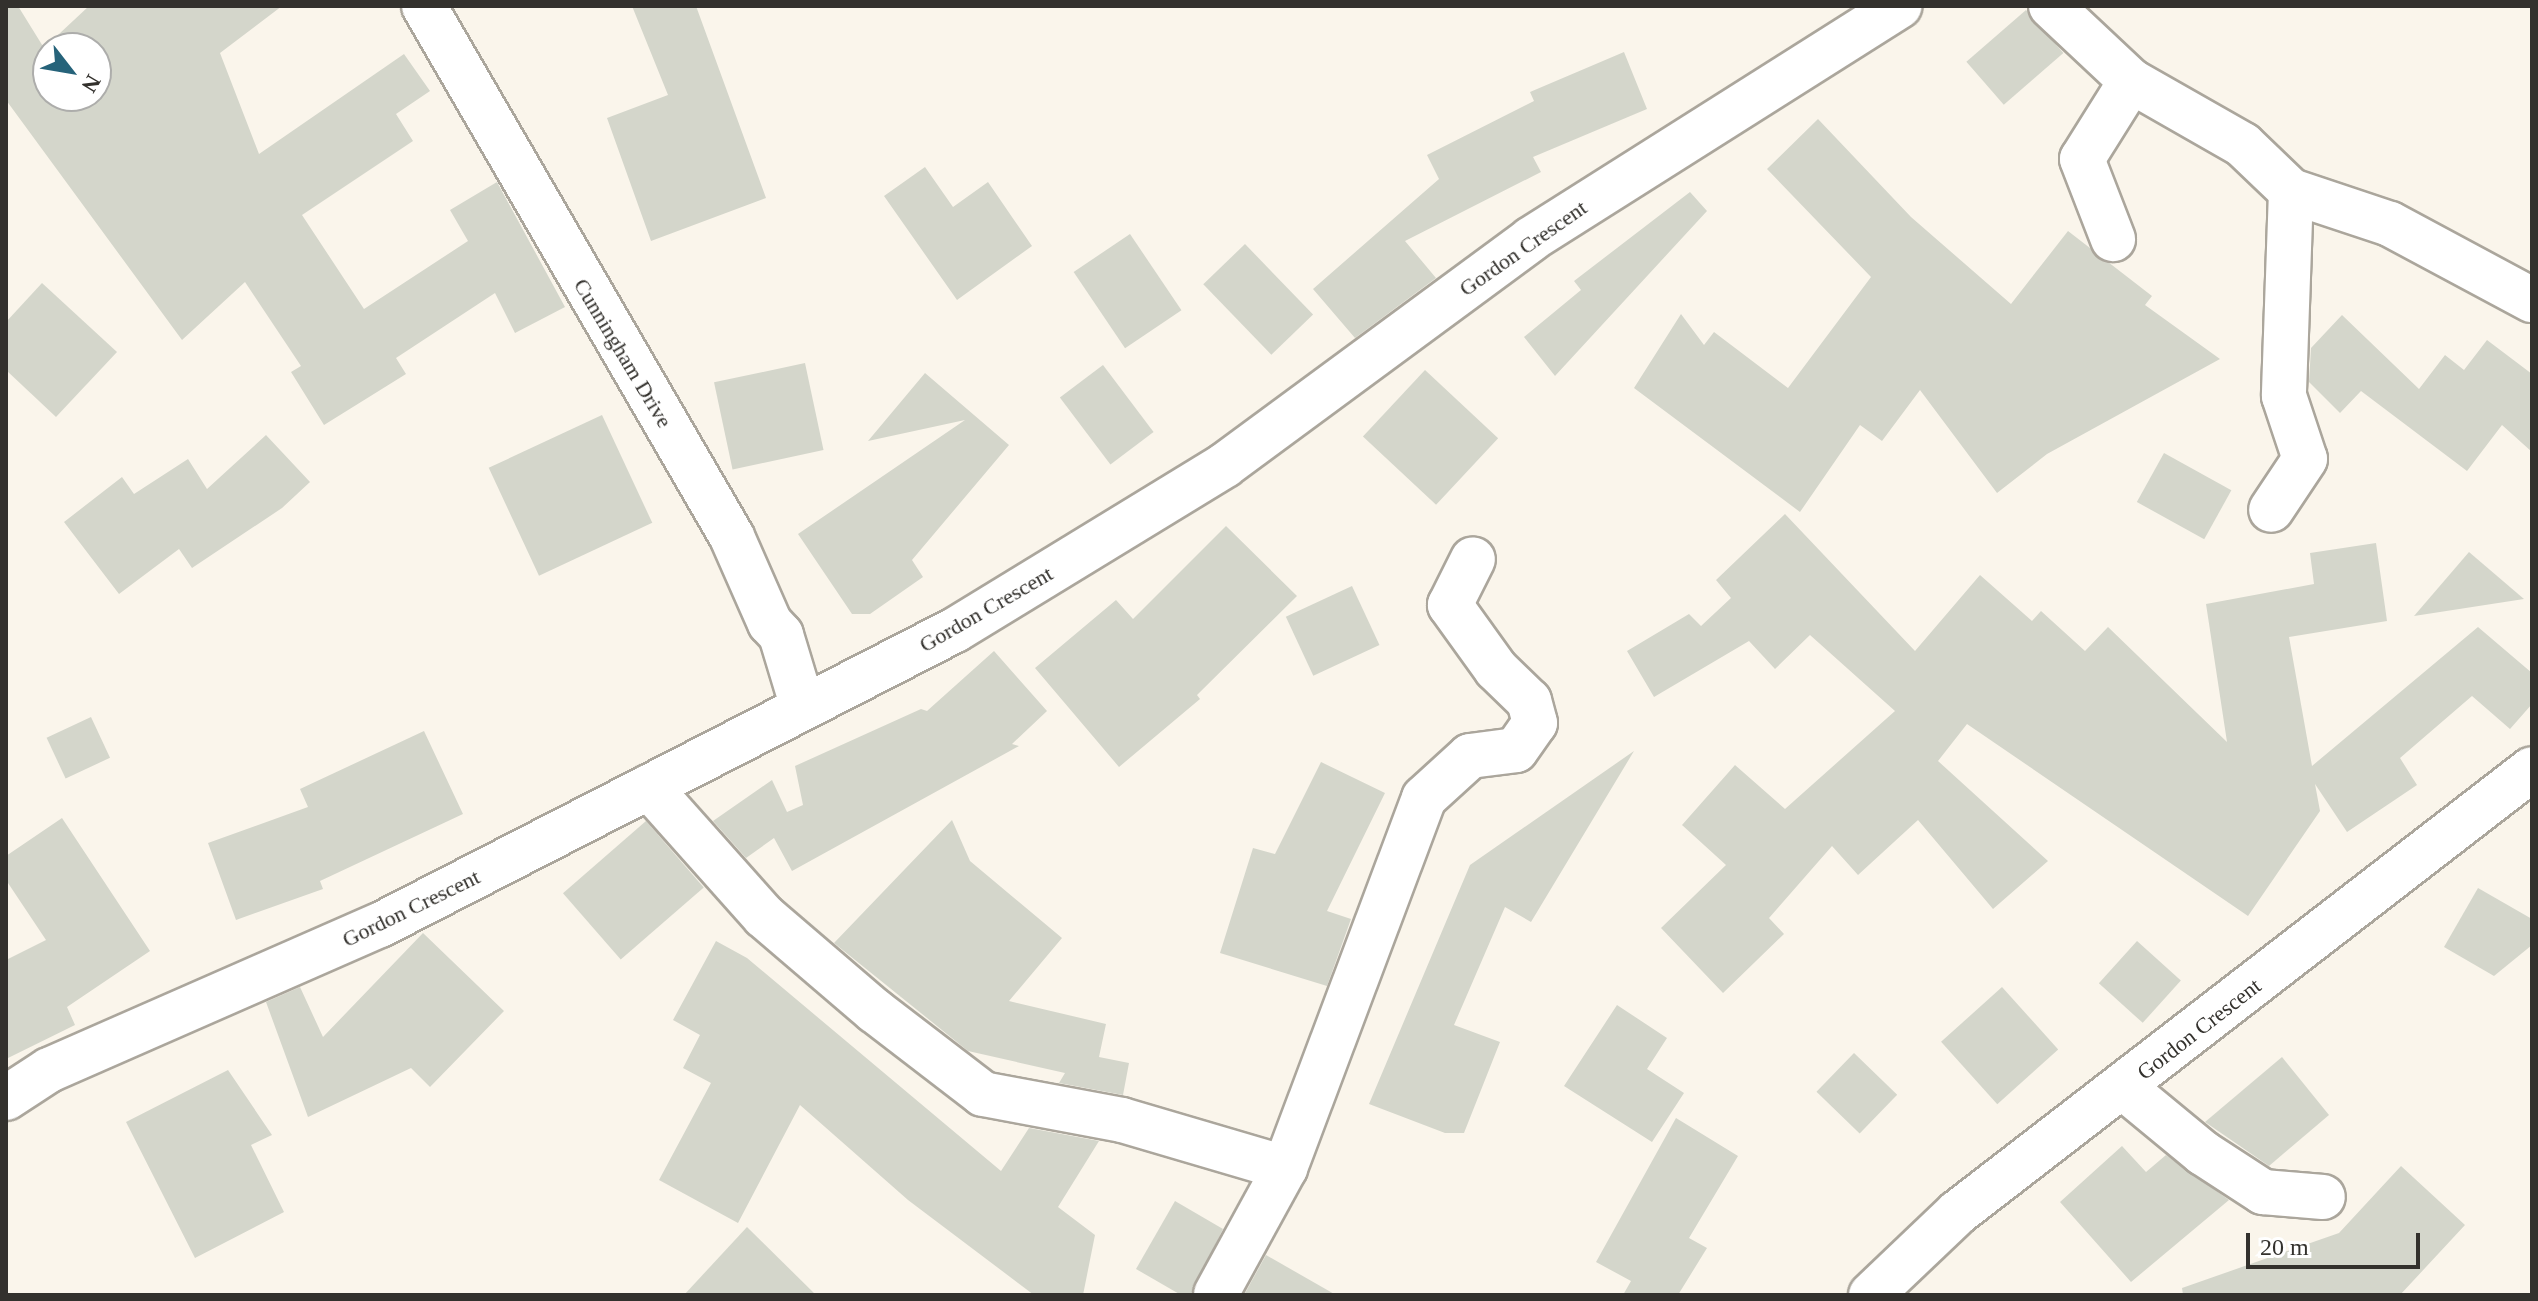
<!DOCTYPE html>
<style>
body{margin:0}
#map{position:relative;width:2538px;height:1301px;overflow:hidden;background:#faf5eb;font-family:"Times New Roman",serif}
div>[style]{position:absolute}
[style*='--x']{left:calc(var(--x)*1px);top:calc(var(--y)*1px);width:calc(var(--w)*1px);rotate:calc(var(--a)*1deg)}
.building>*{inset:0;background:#d4d6cb;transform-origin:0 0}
.roads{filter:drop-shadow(2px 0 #aba69c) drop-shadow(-2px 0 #aba69c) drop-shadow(0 2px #aba69c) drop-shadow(0 -2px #aba69c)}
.minor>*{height:44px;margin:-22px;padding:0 22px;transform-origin:22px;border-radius:22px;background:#fff}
span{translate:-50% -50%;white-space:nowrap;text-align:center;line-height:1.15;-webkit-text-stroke:8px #fff;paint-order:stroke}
.street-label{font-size:22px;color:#33312d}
.frame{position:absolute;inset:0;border:8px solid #33312d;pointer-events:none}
.north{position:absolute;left:32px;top:32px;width:80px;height:80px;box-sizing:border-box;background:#fff;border:2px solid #adadab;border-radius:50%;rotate:121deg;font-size:22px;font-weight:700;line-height:32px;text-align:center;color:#33312d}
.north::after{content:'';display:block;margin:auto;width:28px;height:36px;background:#26637a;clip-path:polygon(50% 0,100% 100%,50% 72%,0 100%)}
.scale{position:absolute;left:2246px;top:1233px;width:174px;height:36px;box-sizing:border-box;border:4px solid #33312d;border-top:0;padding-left:10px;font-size:24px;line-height:28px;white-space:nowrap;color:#33312d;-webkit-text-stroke:6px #fff;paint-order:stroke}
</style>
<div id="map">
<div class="building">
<i style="clip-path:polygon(evenodd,6px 6px,18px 6px,44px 48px,89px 6px,282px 6px,220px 53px,259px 154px,404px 54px,430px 91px,396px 114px,413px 141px,302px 215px,364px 309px,468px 241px,450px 210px,497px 182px,565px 307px,515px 333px,495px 293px,396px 358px,406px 374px,324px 425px,291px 372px,301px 366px,245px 282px,182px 340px,6px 100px,6px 6px,48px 48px,96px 48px,96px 96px,48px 96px,48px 48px)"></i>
<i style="clip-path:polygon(632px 6px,696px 6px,766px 198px,651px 241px,607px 118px,668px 95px)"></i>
<i style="left:2026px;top:10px;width:57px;height:79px;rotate:49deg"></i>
<i style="clip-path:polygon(1624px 52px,1647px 109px,1533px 157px,1541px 172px,1405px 241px,1436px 278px,1355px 338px,1313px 289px,1439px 179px,1427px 155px,1534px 101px,1530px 92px)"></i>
<i style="clip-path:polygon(1818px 119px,1911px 217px,2011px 304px,2068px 231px,2152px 296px,2145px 305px,2220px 359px,2047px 454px,1997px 493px,1920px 390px,1882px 441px,1860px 425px,1800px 512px,1634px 388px,1681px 314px,1704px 345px,1714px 332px,1788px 388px,1871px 277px,1767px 169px)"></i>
<i style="clip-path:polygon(925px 167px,953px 207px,988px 182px,1032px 246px,957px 300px,884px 196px)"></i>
<i style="clip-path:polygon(1690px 192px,1707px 211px,1555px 376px,1524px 337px,1581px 290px,1574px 281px)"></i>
<i style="left:1130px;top:234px;width:92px;height:68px;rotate:56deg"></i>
<i style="left:1245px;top:244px;width:98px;height:58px;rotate:46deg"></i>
<i style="clip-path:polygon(42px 283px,117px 352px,56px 417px,6px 370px,6px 322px)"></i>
<i style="clip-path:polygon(2342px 315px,2419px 389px,2445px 355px,2464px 370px,2487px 340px,2532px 374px,2532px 452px,2502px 425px,2467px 471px,2361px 391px,2340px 413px,2309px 382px,2311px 348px)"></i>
<i style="left:805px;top:363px;width:89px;height:93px;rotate:78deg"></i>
<i style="left:1103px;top:365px;width:84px;height:54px;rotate:53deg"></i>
<i style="left:1425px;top:370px;width:100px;height:91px;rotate:43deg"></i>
<i style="clip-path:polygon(925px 373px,1009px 445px,912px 560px,923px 577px,870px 614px,852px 614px,798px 534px,965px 420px,868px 441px)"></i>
<i style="left:602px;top:415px;width:119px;height:125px;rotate:65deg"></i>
<i style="clip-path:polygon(266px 435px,310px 482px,282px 508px,192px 568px,179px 549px,119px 594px,64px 522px,122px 477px,134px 494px,188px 459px,207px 489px)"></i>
<i style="left:2164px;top:453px;width:77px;height:56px;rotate:29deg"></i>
<i style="clip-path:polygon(1785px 514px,1915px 651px,1980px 575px,2032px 621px,2041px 611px,2085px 651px,2108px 627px,2227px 742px,2206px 604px,2314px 584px,2310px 553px,2376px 543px,2387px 621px,2289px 637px,2312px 766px,2478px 627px,2532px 673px,2532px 704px,2510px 729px,2472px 696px,2400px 758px,2417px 785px,2347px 832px,2315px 784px,2320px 811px,2248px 916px,1967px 724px,1938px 761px,2048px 861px,1993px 909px,1918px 820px,1858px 875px,1832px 846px,1769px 918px,1784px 934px,1723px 993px,1661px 928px,1726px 865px,1682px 825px,1735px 765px,1785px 809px,1895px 711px,1810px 635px,1775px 669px,1749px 641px,1654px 697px,1627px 651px,1689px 614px,1701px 626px,1731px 598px,1716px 580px)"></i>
<i style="clip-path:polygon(1226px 526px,1297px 596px,1197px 695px,1200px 699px,1119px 767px,1035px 668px,1116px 600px,1133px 619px)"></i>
<i style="clip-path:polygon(2469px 552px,2524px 599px,2414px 616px)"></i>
<i style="left:1352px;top:586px;width:65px;height:73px;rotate:65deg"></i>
<i style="clip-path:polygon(994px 651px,1047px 711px,1012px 744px,1019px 746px,792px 871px,774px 838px,746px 858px,713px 821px,772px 780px,787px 812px,803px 805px,795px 766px,921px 709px,927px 711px)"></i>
<i style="left:91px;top:717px;width:45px;height:49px;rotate:65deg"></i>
<i style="clip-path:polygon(424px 731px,463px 814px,320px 881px,323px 889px,236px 920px,208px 843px,308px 807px,300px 789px)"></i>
<i style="clip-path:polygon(1634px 751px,1531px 922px,1505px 907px,1454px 1025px,1500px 1042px,1464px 1133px,1445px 1133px,1369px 1104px,1470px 865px)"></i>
<i style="clip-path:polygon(1321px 762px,1385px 793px,1327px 911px,1351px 919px,1327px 986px,1220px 953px,1253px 848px,1275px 854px)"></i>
<i style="clip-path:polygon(62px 818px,150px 951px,67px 1007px,75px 1025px,6px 1059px,6px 960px,46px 940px,6px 880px,6px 856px)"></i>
<i style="clip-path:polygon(952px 820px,970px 861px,1062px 938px,1009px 1001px,1106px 1024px,1099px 1057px,1129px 1063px,1123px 1095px,1059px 1083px,1065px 1073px,968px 1051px,834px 943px)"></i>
<i style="left:646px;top:821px;width:88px;height:110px;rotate:49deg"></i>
<i style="clip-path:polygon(2478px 888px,2532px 919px,2532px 945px,2494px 976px,2444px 947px)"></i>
<i style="clip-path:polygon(423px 933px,504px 1011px,430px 1087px,411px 1068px,308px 1117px,266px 1002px,300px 987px,323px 1037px)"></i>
<i style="clip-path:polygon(716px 941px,747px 958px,1001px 1171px,1029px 1128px,1099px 1141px,1058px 1207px,1095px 1235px,1083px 1295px,1034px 1295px,908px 1200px,800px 1105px,738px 1223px,659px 1180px,711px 1083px,683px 1068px,700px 1035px,673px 1020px)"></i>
<i style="left:2137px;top:941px;width:59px;height:57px;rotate:42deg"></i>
<i style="left:2002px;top:987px;width:84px;height:82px;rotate:48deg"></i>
<i style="clip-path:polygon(1617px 1005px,1667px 1038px,1647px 1069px,1684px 1093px,1652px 1142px,1564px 1086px)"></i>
<i style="left:1854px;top:1053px;width:60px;height:54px;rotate:44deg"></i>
<i style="clip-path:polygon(2282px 1057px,2329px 1115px,2269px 1166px,2205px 1122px)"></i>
<i style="clip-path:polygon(228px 1070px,272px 1135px,251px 1145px,284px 1212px,195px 1258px,126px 1122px)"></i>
<i style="clip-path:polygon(1676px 1118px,1738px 1156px,1689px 1238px,1707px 1248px,1678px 1295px,1623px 1295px,1631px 1281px,1596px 1262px)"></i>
<i style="clip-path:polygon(2122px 1146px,2146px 1172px,2166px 1155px,2229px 1200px,2131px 1282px,2060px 1202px)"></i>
<i style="clip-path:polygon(2401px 1166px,2465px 1225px,2400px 1295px,2183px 1295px,2182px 1288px,2339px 1233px)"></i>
<i style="clip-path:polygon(1175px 1201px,1223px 1229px,1191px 1295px,1181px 1295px,1136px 1269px)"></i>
<i style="clip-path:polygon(747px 1227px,816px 1295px,684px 1295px)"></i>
<i style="clip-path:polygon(1266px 1255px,1336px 1295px,1244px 1295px)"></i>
</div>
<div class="roads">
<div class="minor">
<i style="--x:424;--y:6;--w:614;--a:59.88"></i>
<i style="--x:732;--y:537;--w:94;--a:66.2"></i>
<i style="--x:770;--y:623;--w:16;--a:47"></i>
<i style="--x:781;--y:635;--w:76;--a:73.2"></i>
<i style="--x:2051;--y:6;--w:110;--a:43.2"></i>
<i style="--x:2131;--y:81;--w:92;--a:122.1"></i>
<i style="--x:2082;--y:159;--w:86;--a:68.8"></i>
<i style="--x:2131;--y:81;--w:129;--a:29.7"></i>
<i style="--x:2243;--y:145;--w:66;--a:43.8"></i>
<i style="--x:2291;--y:191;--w:205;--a:92"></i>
<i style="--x:2284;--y:396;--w:66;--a:71.6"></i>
<i style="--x:2305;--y:459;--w:61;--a:123.7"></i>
<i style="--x:2291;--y:191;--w:104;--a:18.4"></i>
<i style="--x:2390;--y:224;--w:161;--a:28.2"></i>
<i style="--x:649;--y:787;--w:173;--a:48.3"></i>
<i style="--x:764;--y:916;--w:146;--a:40.6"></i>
<i style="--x:875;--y:1011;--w:136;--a:37.5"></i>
<i style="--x:983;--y:1094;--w:141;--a:10.6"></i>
<i style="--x:1122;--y:1120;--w:170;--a:16.4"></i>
<i style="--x:1285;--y:1168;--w:395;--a:-69.4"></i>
<i style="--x:1424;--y:798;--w:62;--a:-42.4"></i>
<i style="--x:1470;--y:756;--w:46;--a:-7.4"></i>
<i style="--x:1516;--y:750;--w:33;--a:-55"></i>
<i style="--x:1535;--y:723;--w:23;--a:-105"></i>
<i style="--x:1529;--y:701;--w:46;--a:-135.9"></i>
<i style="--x:1496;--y:669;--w:79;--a:-125.7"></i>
<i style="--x:1450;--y:605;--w:51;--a:-63.4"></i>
<i style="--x:2123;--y:1087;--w:104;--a:39.5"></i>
<i style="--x:2203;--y:1153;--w:72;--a:33"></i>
<i style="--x:2263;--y:1192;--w:60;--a:4.8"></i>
<i style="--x:6;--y:1098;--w:51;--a:-33.1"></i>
<i style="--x:49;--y:1070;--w:361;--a:-23.7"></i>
<i style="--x:380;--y:925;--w:646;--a:-27.16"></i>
<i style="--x:955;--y:630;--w:316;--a:-31.4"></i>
<i style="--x:1225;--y:465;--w:380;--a:-36.4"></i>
<i style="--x:1531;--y:239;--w:436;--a:-32.3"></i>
<i style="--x:1216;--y:1294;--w:144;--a:-61.3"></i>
<i style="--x:1871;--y:1295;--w:119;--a:-43.6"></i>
<i style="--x:1957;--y:1213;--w:726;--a:-37.67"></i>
</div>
</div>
<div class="street-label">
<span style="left:1523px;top:248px;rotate:-35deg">Gordon Crescent</span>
<span style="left:623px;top:353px;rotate:59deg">Cunningham Drive</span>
<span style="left:986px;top:609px;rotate:-30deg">Gordon Crescent</span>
<span style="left:411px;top:908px;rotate:-26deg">Gordon Crescent</span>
<span style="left:2199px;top:1029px;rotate:-38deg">Gordon Crescent</span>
</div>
<div class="frame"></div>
<div class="north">N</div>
<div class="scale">20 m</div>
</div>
